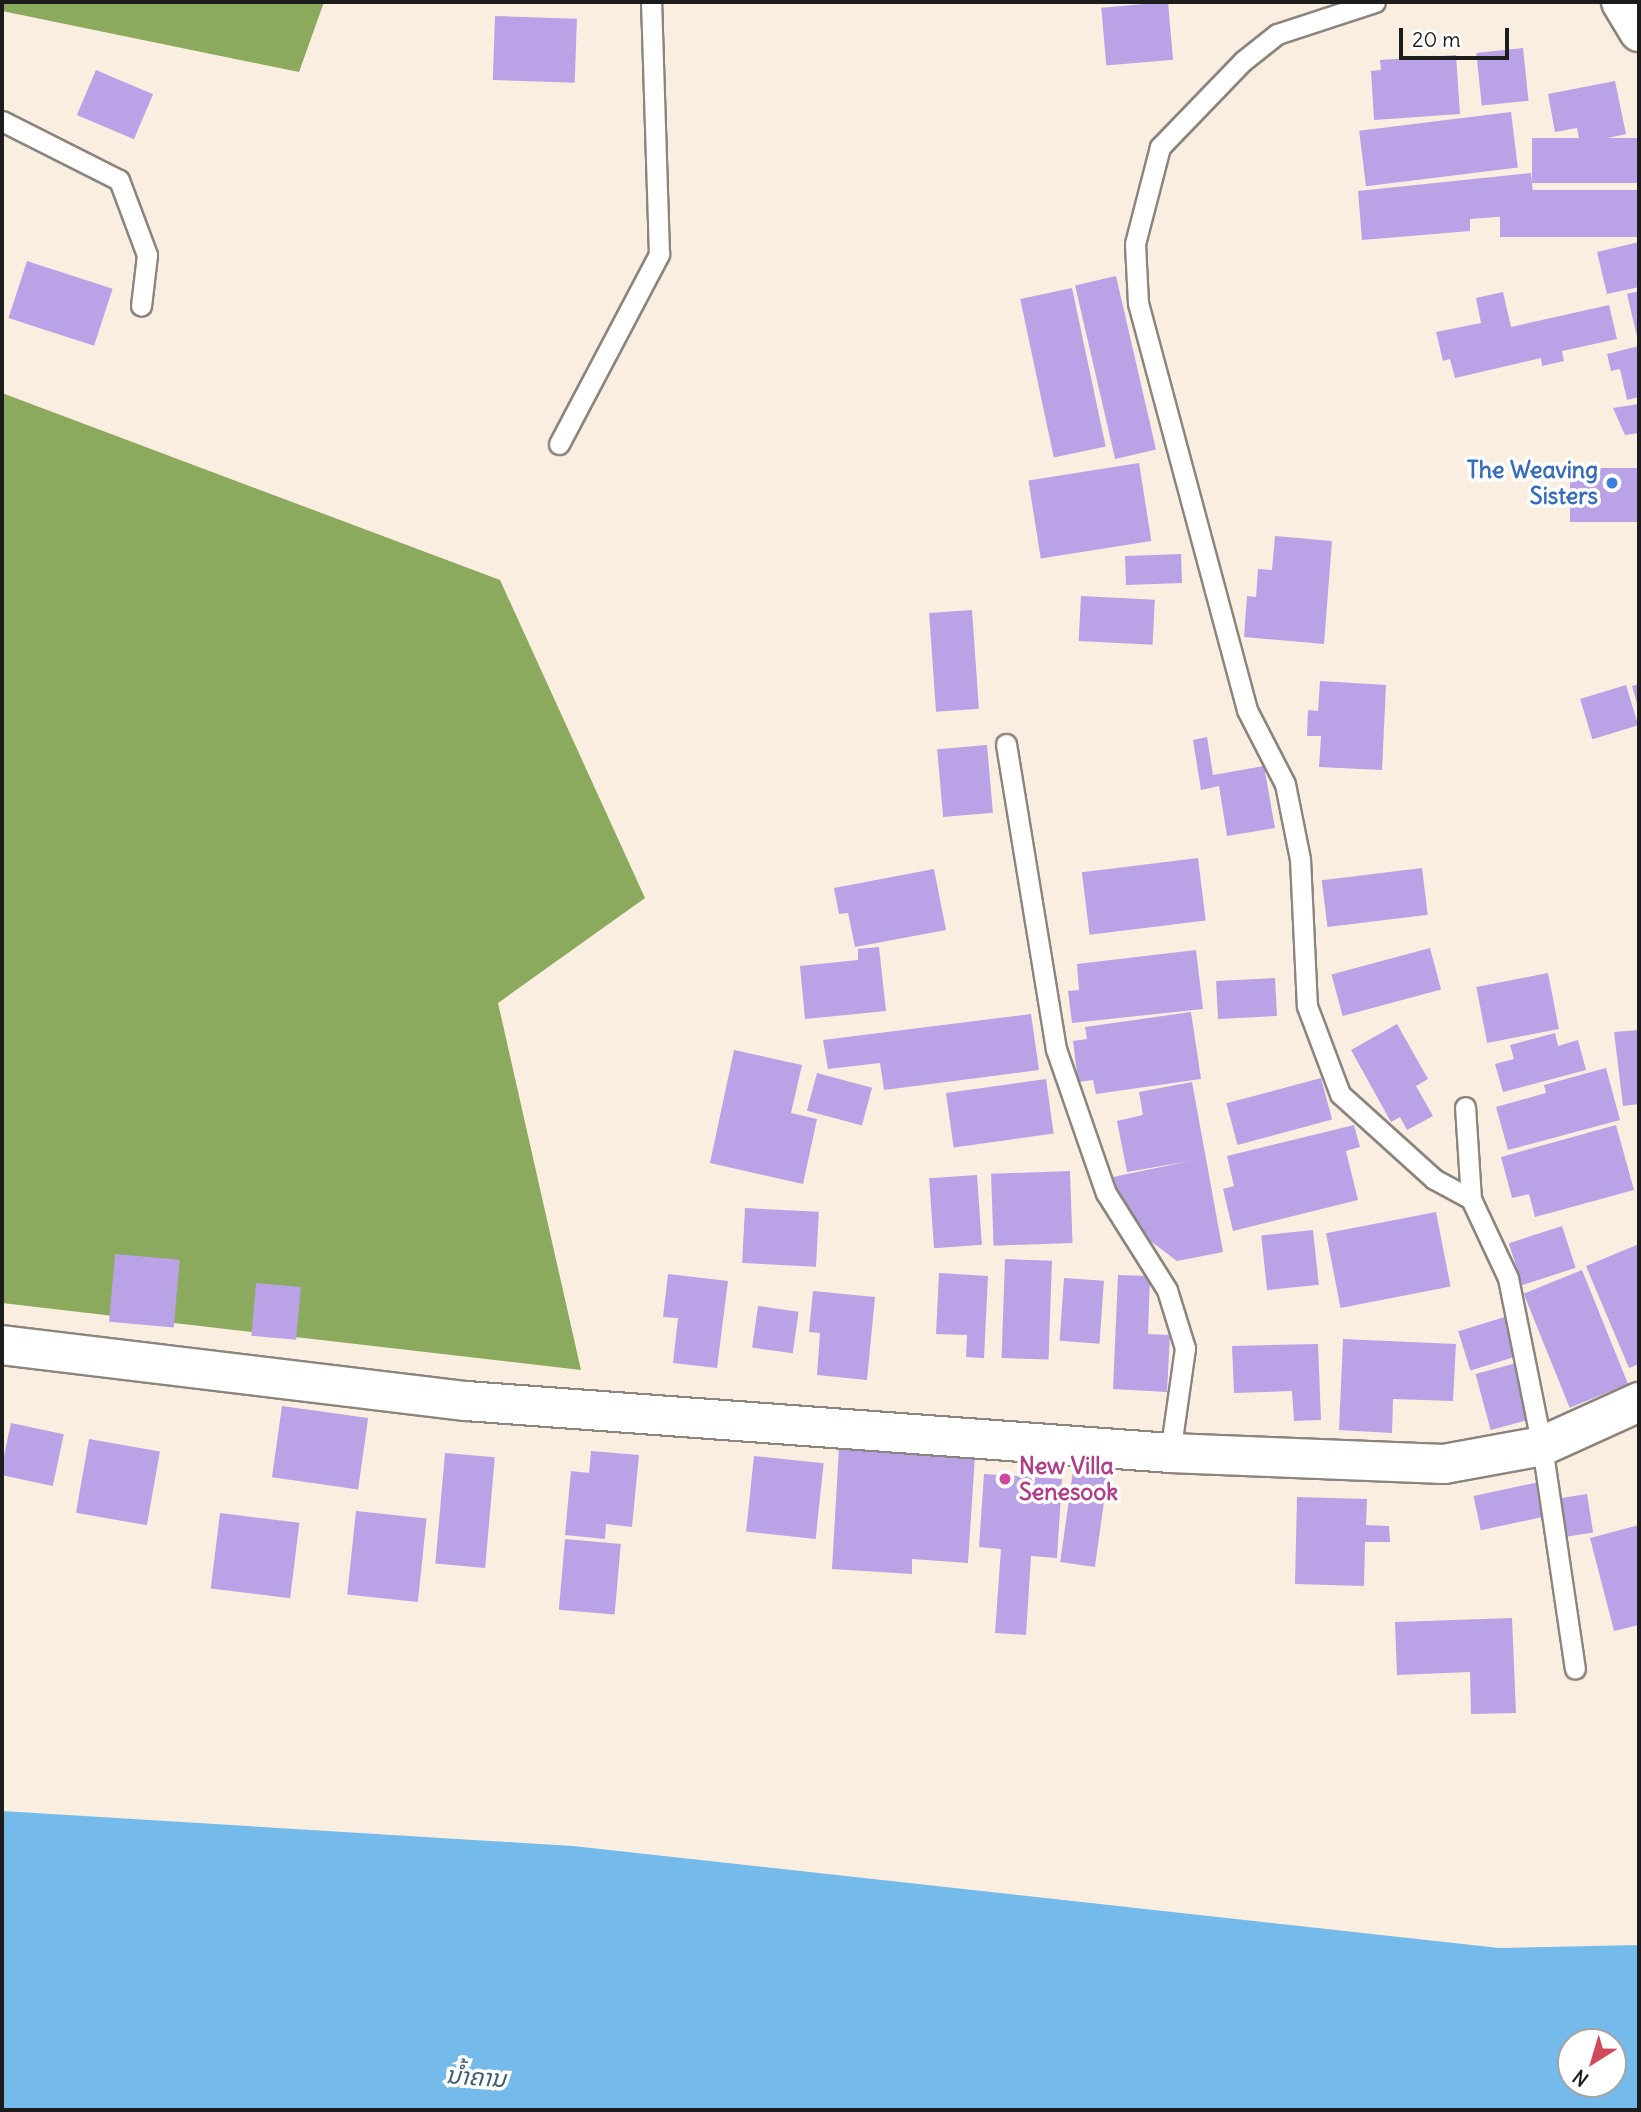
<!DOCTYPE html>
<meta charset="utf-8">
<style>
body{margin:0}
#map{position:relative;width:1641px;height:2112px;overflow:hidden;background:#faeee0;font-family:Delius,"Noto Sans Lao",sans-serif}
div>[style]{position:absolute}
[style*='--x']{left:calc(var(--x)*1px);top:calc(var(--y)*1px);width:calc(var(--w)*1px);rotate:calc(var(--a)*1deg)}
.forest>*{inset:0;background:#8baa5d}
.water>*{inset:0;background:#74baeb}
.building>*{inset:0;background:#b9a3e6;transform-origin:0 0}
.roads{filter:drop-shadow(2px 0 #8b857e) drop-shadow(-2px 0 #8b857e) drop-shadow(0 2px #8b857e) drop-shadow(0 -2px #8b857e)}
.service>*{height:19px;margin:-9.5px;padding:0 9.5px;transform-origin:9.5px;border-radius:9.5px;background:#fff}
.minor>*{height:38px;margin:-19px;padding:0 19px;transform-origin:19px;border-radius:19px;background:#fff}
.dots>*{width:19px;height:19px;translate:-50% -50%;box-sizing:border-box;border:4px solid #fff;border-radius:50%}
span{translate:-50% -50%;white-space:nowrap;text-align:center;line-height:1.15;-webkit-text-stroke:7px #fff;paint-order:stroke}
.shop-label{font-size:23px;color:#366cbe;font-weight:700}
.right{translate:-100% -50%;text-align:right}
.hotel-label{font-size:23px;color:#b23c85;font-weight:700}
.left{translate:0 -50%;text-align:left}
.water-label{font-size:24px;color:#3f5b6f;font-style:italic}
.frame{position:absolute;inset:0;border:4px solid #1c1c1c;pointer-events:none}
.north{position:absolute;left:1557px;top:2028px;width:70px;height:70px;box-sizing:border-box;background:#fff;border:2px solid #a4a4a4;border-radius:50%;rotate:217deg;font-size:19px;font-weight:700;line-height:28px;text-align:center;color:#1c1c1c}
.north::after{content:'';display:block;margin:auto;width:24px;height:32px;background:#d1495b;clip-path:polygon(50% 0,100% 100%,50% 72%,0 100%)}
.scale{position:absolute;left:1399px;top:28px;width:110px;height:32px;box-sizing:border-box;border:4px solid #1c1c1c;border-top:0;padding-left:9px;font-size:21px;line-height:24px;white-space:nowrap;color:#1c1c1c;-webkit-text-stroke:5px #fff;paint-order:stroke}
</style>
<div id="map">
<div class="forest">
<i style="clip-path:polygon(2px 2px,324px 2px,299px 72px,2px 11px)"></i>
<i style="clip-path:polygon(2px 393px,500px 580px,645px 898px,498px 1003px,581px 1370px,2px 1303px)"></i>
</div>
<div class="water">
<i style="clip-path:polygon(evenodd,2px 1811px,573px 1846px,1499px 1948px,1639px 1945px,1639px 2110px,2px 2110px,2px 1811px,1571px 2042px,1613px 2042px,1613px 2084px,1571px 2084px,1571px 2042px)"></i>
</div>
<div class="building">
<i style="left:1168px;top:2px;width:58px;height:67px;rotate:85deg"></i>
<i style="left:495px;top:16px;width:82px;height:64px;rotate:2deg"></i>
<i style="left:1523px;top:48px;width:53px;height:47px;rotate:84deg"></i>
<i style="clip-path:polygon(1456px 55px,1460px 114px,1374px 120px,1371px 71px,1381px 70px,1380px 60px)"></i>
<i style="left:96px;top:70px;width:62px;height:49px;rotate:23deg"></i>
<i style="clip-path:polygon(1615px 81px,1626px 134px,1580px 144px,1577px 128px,1555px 132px,1548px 94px)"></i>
<i style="left:1511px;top:112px;width:56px;height:153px;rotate:83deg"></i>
<i style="left:1639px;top:138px;width:45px;height:107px;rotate:90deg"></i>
<i style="clip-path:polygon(1531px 173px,1535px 214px,1470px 219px,1470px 231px,1362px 240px,1358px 191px)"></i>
<i style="left:1639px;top:190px;width:47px;height:139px;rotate:90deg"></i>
<i style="clip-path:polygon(1639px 242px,1639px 287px,1607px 294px,1597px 252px)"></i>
<i style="left:27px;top:261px;width:90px;height:60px;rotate:18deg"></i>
<i style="left:1116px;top:276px;width:178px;height:42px;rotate:77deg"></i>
<i style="left:1072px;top:288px;width:162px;height:53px;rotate:78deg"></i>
<i style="clip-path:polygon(1639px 291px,1639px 341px,1638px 341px,1627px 294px)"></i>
<i style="clip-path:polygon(1503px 292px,1511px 327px,1609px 305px,1617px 339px,1562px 351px,1564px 361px,1542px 366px,1541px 358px,1455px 378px,1450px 359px,1443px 361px,1436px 332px,1481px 323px,1476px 298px)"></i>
<i style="clip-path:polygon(1639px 346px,1639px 397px,1627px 400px,1620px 369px,1611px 371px,1607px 354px)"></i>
<i style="clip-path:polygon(1639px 404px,1639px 433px,1625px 435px,1613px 408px)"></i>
<i style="left:1139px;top:463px;width:79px;height:112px;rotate:81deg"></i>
<i style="left:1639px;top:468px;width:54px;height:69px;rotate:90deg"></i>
<i style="clip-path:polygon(1275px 536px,1332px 541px,1324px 644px,1244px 637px,1247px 596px,1256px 597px,1258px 569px,1272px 570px)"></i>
<i style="left:1181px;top:554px;width:29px;height:56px;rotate:88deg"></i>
<i style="left:1081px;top:596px;width:74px;height:45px;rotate:3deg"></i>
<i style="left:972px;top:610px;width:99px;height:43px;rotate:86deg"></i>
<i style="clip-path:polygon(1320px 681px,1386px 685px,1382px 770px,1319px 767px,1321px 736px,1307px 736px,1308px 710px,1318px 711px)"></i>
<i style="clip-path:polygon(1639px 684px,1639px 707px,1638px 707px,1632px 686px)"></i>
<i style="left:1626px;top:685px;width:42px;height:48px;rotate:73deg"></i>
<i style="clip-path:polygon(1207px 737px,1213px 775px,1264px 766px,1275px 828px,1227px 836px,1219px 786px,1201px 790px,1193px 740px)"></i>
<i style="left:987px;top:745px;width:68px;height:50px;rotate:85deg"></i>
<i style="left:1198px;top:858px;width:63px;height:117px;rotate:83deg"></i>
<i style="left:1422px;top:868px;width:47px;height:101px;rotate:83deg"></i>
<i style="clip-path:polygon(934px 869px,946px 930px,855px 947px,848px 913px,839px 914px,834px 888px)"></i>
<i style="clip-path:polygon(879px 947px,886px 1011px,805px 1019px,800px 966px,858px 960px,858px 949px)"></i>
<i style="left:1430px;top:948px;width:43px;height:102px;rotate:75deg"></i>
<i style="clip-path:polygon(1196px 950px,1203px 1009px,1072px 1023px,1068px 991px,1079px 990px,1077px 964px)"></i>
<i style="left:1548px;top:973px;width:57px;height:73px;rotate:79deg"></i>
<i style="left:1275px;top:978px;width:38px;height:59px;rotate:87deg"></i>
<i style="clip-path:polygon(1191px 1012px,1201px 1079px,1096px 1094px,1093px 1080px,1078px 1082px,1073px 1041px,1087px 1039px,1085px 1027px)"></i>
<i style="clip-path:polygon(1031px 1014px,1039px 1070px,884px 1090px,880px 1063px,828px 1069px,823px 1040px)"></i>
<i style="clip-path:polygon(1397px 1024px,1428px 1079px,1416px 1086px,1433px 1116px,1407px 1130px,1400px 1117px,1391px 1122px,1351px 1050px)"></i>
<i style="clip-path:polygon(1639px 1030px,1639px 1104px,1623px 1106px,1614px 1032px)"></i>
<i style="clip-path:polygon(1555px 1033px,1558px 1046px,1578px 1040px,1586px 1070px,1503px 1092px,1495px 1064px,1514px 1059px,1510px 1045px)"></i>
<i style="clip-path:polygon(734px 1050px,802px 1065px,791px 1113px,817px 1119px,803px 1184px,710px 1163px)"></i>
<i style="clip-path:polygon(1606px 1068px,1620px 1120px,1508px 1150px,1496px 1107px,1546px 1093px,1544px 1085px)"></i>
<i style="left:817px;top:1073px;width:57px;height:39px;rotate:15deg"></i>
<i style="left:1321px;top:1078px;width:43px;height:98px;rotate:75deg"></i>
<i style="left:1046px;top:1079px;width:55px;height:101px;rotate:82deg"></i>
<i style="clip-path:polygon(1192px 1082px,1223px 1252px,1177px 1261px,1132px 1227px,1118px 1205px,1113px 1177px,1190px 1161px,1127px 1172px,1117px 1121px,1143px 1115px,1139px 1092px)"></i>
<i style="clip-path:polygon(1354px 1125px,1360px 1147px,1346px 1151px,1358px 1200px,1233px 1231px,1223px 1189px,1234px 1186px,1227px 1156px)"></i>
<i style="clip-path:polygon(1616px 1125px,1634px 1190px,1535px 1217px,1529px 1194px,1512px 1198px,1501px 1157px)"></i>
<i style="left:1070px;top:1171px;width:72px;height:79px;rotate:88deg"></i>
<i style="left:977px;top:1175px;width:70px;height:48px;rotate:86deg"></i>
<i style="left:745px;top:1208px;width:74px;height:55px;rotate:3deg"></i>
<i style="left:1436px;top:1212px;width:76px;height:112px;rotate:79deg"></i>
<i style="left:1562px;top:1226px;width:44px;height:56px;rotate:72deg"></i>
<i style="left:1313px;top:1230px;width:55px;height:52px;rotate:84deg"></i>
<i style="clip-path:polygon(1639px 1244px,1639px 1364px,1629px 1368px,1586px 1266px)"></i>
<i style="left:115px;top:1254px;width:65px;height:68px;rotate:5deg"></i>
<i style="left:1005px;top:1259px;width:47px;height:99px;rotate:2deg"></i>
<i style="left:1582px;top:1270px;width:123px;height:63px;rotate:68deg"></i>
<i style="clip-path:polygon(939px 1273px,988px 1276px,984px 1358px,966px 1357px,967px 1335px,936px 1334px)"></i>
<i style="clip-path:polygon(668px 1274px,728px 1281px,717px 1368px,673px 1363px,678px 1318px,663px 1317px)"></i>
<i style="clip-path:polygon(1118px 1275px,1150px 1276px,1148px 1334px,1170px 1335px,1167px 1392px,1113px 1389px)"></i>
<i style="left:1064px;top:1278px;width:40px;height:63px;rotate:4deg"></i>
<i style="left:256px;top:1283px;width:45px;height:53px;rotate:5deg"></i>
<i style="clip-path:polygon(813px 1291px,875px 1297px,867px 1380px,817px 1375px,820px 1333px,809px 1332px)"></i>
<i style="left:758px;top:1306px;width:41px;height:42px;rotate:8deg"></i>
<i style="left:1508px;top:1316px;width:41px;height:52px;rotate:73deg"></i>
<i style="clip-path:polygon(1343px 1339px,1456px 1344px,1453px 1401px,1393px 1399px,1392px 1433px,1339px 1430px)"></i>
<i style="clip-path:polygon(1318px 1344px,1321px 1420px,1294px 1421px,1292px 1391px,1234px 1393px,1232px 1346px)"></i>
<i style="left:1520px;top:1362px;width:58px;height:46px;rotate:75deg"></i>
<i style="left:282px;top:1406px;width:87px;height:72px;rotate:8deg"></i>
<i style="left:11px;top:1423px;width:54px;height:53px;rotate:12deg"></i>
<i style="left:89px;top:1439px;width:72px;height:75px;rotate:10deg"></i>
<i style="clip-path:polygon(839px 1447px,975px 1456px,968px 1563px,912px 1559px,912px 1574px,832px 1569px)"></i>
<i style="clip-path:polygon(591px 1451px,639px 1455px,632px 1527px,606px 1524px,605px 1539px,565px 1535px,571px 1471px,589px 1473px)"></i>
<i style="left:445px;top:1453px;width:50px;height:111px;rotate:5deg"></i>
<i style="left:754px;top:1456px;width:70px;height:76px;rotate:6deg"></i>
<i style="left:1074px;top:1464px;width:35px;height:99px;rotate:8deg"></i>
<i style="clip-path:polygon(984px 1474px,1062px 1479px,1057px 1558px,1031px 1556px,1026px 1635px,995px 1633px,1001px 1549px,979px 1547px)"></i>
<i style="left:1539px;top:1482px;width:35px;height:67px;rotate:78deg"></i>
<i style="left:1587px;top:1494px;width:39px;height:26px;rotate:81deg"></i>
<i style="clip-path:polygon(1297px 1497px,1367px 1499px,1366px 1525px,1389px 1526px,1390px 1542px,1365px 1542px,1364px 1586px,1295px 1584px)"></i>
<i style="left:356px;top:1511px;width:71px;height:84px;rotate:6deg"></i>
<i style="left:220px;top:1513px;width:80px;height:76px;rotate:7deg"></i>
<i style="clip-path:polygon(1639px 1525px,1639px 1625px,1614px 1631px,1590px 1538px)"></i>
<i style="left:565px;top:1539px;width:56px;height:71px;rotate:5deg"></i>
<i style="clip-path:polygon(1512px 1618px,1516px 1713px,1471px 1714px,1470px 1672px,1397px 1675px,1395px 1622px)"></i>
</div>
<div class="roads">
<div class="service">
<i style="--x:1375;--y:2;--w:103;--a:161.9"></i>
<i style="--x:1277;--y:34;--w:43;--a:141.5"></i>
<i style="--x:1243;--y:61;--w:120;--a:134"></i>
<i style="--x:1160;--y:147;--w:100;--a:104.5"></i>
<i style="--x:1135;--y:244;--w:59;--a:87.1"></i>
<i style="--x:1138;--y:303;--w:421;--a:75"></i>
<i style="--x:1247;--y:710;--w:83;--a:62.8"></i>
<i style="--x:1285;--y:784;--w:76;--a:78.7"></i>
<i style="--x:1300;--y:859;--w:147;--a:87.3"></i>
<i style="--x:1307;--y:1006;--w:94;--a:69.4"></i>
<i style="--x:1340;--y:1094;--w:127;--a:42.1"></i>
<i style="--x:1434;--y:1179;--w:42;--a:28.4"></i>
<i style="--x:1471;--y:1199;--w:92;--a:-93.7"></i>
<i style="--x:2;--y:121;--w:131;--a:26.8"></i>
<i style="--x:119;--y:180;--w:80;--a:69.5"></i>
<i style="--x:147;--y:255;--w:51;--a:96.7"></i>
<i style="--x:559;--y:444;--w:215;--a:-62.2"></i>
<i style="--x:659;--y:254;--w:252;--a:-91.8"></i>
<i style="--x:1006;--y:744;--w:309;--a:80.7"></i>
<i style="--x:1056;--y:1049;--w:152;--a:70.9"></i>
<i style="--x:1106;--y:1193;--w:115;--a:57.8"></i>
<i style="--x:1167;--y:1290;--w:61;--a:72.8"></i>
<i style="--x:1185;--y:1348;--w:106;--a:98.1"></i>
<i style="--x:1471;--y:1199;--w:87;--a:64.9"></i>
<i style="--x:1508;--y:1278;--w:171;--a:78.6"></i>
<i style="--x:1542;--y:1446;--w:225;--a:81.6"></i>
</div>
<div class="minor">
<i style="--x:1621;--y:2;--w:35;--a:59"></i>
<i style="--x:2;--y:1345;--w:467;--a:6.9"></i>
<i style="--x:466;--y:1401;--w:706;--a:4.22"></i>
<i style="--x:1170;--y:1453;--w:274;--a:2.3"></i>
<i style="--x:1444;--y:1464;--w:100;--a:-10.4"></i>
<i style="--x:1542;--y:1446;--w:107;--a:-24.4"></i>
</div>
</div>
<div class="dots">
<i style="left:1612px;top:483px;background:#3f7fe0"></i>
<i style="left:1005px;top:1479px;background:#d1479c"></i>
</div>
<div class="shop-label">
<span class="right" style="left:1598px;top:483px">The Weaving<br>Sisters</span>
</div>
<div class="hotel-label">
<span class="left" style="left:1019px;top:1479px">New Villa<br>Senesook</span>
</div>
<div class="water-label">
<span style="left:476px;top:2077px;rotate:4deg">ນ້ຳຄານ</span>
</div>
<div class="frame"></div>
<div class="north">N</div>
<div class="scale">20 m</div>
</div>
